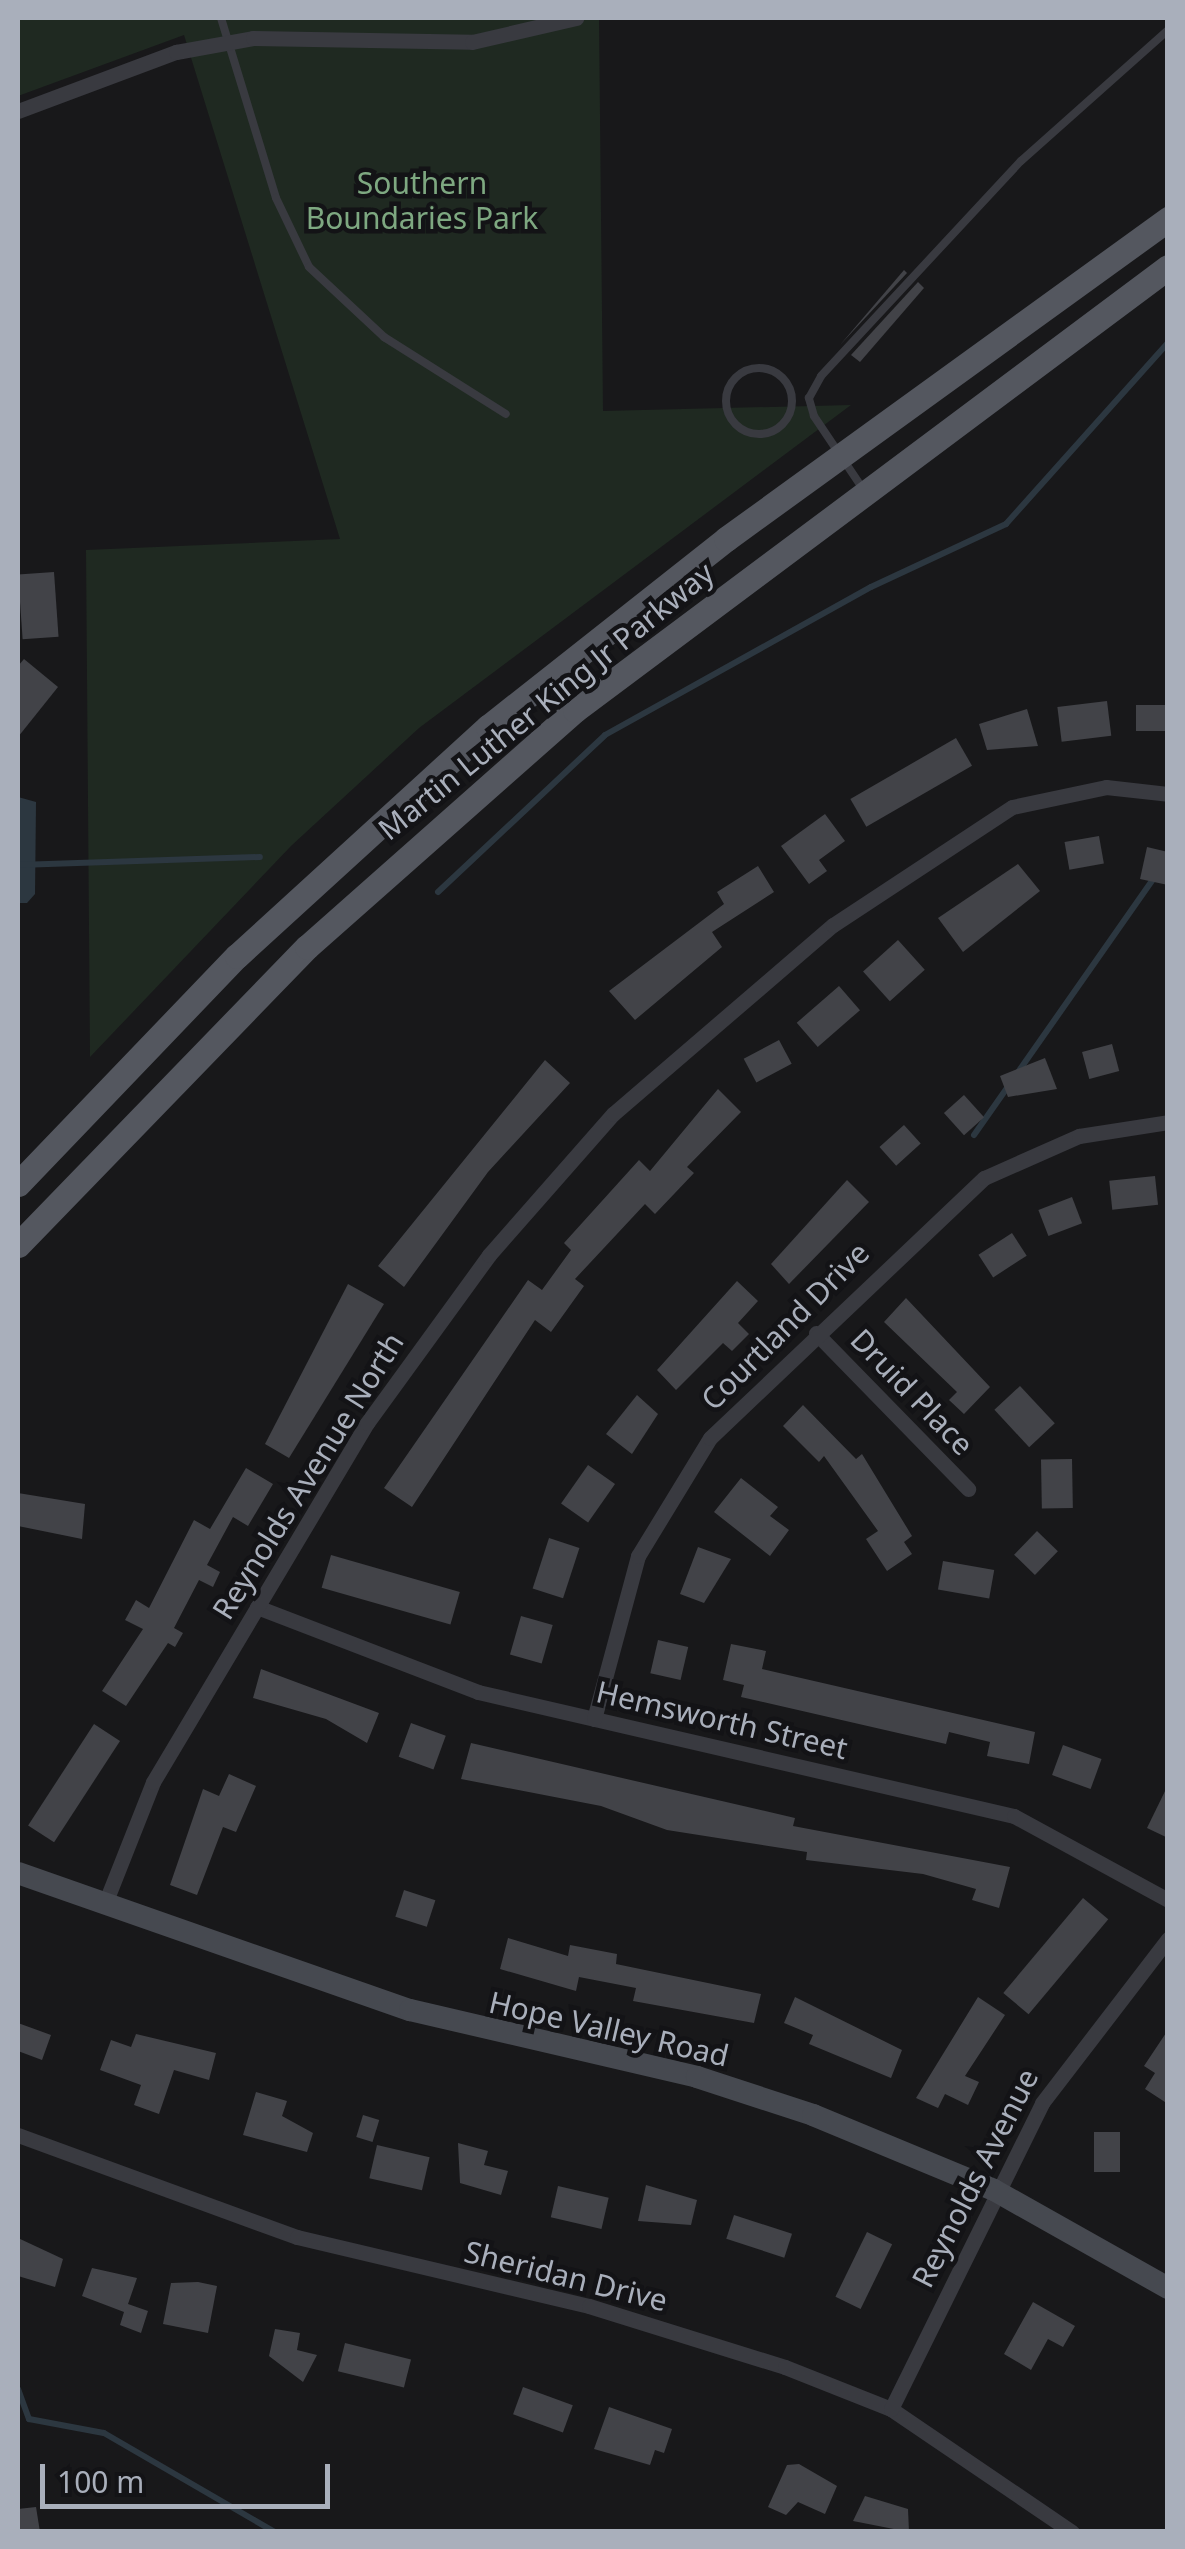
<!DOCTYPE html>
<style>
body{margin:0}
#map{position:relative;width:1185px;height:2549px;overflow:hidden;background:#18181a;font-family:"Noto Sans",sans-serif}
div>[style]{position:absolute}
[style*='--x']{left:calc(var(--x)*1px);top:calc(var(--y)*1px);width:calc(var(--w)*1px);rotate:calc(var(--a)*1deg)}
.green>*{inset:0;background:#1f2921}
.water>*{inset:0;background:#2c3740}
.stream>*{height:6px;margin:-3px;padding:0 3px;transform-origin:3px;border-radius:3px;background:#2c3740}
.building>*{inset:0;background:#424348;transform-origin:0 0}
.lane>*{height:8px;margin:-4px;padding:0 4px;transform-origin:4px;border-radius:4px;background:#393a40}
.lane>.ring{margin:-4px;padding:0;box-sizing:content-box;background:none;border:8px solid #393a40;border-radius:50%}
.street>*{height:15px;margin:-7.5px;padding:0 7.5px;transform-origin:7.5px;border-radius:7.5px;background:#393a40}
.secondary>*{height:22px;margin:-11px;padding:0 11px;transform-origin:11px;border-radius:11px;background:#464950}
.primary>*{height:25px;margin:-12.5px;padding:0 12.5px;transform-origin:12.5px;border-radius:12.5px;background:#54575f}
span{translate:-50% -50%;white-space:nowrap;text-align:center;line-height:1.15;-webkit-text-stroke:9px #131316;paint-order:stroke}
.park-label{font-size:30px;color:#7ea881}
.street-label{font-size:30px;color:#a9afbb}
.frame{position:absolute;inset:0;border:20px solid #a9afbb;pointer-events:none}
.scale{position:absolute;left:40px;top:2464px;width:290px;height:45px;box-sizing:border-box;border:5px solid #a9afbb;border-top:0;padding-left:12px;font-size:30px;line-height:35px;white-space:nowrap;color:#a9afbb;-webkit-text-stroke:8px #131316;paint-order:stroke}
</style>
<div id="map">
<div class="green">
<i style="clip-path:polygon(18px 18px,599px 18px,603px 411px,851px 405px,419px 728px,291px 846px,90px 1057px,86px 550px,340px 539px,184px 35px,18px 96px)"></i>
</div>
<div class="water">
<i style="clip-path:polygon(18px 797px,36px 802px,35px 894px,27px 903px,18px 903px)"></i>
</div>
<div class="stream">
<i style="--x:18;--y:865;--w:242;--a:-1.9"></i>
<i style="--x:438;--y:892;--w:229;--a:-43.2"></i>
<i style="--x:605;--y:735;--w:304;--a:-29.1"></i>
<i style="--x:871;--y:587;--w:149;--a:-25"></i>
<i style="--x:1006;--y:524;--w:243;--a:-48.2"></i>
<i style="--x:974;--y:1135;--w:314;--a:-55"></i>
<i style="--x:18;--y:2389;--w:32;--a:70"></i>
<i style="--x:29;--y:2419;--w:76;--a:10.6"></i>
<i style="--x:104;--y:2433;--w:198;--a:30.1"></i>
</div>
<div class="building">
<i style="clip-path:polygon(904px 270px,907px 273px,840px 345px)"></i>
<i style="clip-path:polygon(918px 282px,924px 288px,860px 362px,851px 355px)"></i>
<i style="left:54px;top:572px;width:65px;height:36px;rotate:86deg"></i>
<i style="clip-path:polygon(24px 659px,58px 687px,18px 737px,18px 666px)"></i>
<i style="left:1107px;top:701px;width:35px;height:50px;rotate:83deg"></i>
<i style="left:1168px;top:705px;width:26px;height:32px;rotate:90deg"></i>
<i style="clip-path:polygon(1027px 709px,1038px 746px,987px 750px,979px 724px)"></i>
<i style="left:956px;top:738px;width:32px;height:122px;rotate:60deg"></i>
<i style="clip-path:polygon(825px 814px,845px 841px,819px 860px,827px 871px,809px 884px,781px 846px)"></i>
<i style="left:1099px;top:836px;width:28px;height:35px;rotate:80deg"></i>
<i style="clip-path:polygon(1147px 847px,1168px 852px,1168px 885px,1140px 879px)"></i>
<i style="clip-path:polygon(1018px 864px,1040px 891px,963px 952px,938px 918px)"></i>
<i style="clip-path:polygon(758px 866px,774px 892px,712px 932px,722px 947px,635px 1020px,609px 991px,724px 904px,717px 892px)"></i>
<i style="left:898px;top:940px;width:40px;height:47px;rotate:48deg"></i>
<i style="left:839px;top:986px;width:32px;height:56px;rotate:49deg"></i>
<i style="left:779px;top:1040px;width:27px;height:40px;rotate:62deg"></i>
<i style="left:1112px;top:1044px;width:28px;height:31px;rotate:75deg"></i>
<i style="clip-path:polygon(1045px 1058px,1057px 1089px,1008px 1097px,1000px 1076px)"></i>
<i style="clip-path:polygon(545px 1060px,570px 1083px,488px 1172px,404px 1287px,378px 1266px)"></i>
<i style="clip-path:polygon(718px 1089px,741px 1112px,687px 1167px,694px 1173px,655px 1214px,645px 1204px,575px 1279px,584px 1286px,551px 1332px,535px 1320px,412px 1507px,384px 1488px,528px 1280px,542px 1290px,571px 1250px,564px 1243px,639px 1160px,650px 1171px)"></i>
<i style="left:964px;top:1095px;width:30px;height:27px;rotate:48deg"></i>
<i style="left:904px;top:1125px;width:25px;height:33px;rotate:48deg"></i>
<i style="left:1155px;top:1176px;width:29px;height:46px;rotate:84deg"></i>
<i style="clip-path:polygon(847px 1180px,869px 1202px,789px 1284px,771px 1264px)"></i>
<i style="left:1072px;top:1197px;width:28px;height:36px;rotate:69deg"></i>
<i style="left:1012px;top:1233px;width:27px;height:40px;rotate:57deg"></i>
<i style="clip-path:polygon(737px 1281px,758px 1301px,738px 1323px,749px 1334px,732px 1351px,723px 1343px,676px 1390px,657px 1370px)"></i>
<i style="clip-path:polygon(348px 1284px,384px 1304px,289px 1458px,265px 1444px)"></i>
<i style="clip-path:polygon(906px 1298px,990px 1387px,964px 1414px,949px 1400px,957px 1392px,884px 1322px)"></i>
<i style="left:1020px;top:1386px;width:51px;height:35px;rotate:47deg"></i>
<i style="clip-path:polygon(637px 1395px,658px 1414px,632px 1454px,606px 1434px)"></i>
<i style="clip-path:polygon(803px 1405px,856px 1459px,862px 1454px,912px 1536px,904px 1542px,912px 1554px,887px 1571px,866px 1539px,878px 1531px,824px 1456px,819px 1462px,783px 1426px)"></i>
<i style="left:1072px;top:1459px;width:49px;height:31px;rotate:89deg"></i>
<i style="left:588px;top:1465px;width:33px;height:47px;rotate:35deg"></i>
<i style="clip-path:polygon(246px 1468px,273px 1484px,248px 1526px,233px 1517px,207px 1565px,220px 1572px,213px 1587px,199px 1580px,174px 1628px,183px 1633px,175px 1647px,168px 1643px,126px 1706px,102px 1691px,143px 1629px,125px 1620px,136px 1600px,149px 1608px,194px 1520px,210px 1529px)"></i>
<i style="clip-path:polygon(741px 1478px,778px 1507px,770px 1516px,789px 1530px,770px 1556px,714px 1512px)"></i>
<i style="clip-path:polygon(18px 1493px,85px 1504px,82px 1539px,18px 1526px)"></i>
<i style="left:1037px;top:1531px;width:29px;height:33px;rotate:44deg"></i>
<i style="left:549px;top:1538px;width:32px;height:53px;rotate:18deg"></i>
<i style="clip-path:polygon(698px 1547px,731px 1559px,704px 1603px,680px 1594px)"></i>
<i style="left:331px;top:1555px;width:134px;height:34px;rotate:16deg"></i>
<i style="left:943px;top:1561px;width:52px;height:29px;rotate:10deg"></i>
<i style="left:521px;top:1616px;width:33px;height:40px;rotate:16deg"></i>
<i style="left:658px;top:1640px;width:31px;height:34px;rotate:13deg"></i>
<i style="clip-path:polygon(731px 1644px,766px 1651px,762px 1669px,1035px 1732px,1029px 1764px,987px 1756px,990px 1742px,949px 1732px,946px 1744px,741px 1697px,744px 1685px,723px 1680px)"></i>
<i style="clip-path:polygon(261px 1669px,379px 1713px,367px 1743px,326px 1719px,253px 1698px)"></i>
<i style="left:411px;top:1723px;width:37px;height:36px;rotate:20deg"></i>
<i style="left:94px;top:1724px;width:31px;height:121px;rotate:33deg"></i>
<i style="clip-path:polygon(471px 1743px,795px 1818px,793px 1826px,1010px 1867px,999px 1908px,972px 1900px,976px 1889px,923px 1874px,806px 1860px,807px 1852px,667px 1830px,601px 1806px,461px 1779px)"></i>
<i style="left:1063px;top:1745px;width:41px;height:32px;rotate:20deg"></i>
<i style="clip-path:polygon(229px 1774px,256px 1786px,236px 1832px,223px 1827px,197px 1895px,170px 1885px,203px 1789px,219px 1796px)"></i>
<i style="clip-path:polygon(1168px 1785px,1168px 1838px,1147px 1828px)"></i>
<i style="left:404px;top:1890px;width:33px;height:28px;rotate:18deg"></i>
<i style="left:1083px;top:1898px;width:33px;height:124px;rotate:40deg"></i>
<i style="clip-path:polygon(508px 1938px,568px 1956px,570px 1945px,617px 1954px,616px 1964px,761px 1994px,754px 2023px,633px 2001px,636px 1988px,579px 1977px,576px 1991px,500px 1969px)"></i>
<i style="clip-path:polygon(795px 1997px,902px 2050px,891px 2078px,809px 2044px,813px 2035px,784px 2023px)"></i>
<i style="clip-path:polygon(978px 1997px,1005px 2015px,965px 2076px,979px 2082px,968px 2105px,945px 2094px,938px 2108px,916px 2098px)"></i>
<i style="clip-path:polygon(18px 2023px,51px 2035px,42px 2060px,18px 2051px)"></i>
<i style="clip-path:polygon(1168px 2030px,1168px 2104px,1145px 2089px,1155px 2073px,1144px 2066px)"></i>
<i style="clip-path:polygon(136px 2034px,216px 2053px,209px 2080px,174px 2070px,159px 2114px,134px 2105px,141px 2085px,100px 2070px,111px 2040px,131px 2047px)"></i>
<i style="clip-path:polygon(256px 2092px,287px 2101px,282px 2116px,313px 2133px,307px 2152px,243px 2135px)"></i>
<i style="left:363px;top:2115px;width:17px;height:23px;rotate:17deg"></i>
<i style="left:1094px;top:2132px;width:26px;height:40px"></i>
<i style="clip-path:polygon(458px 2143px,488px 2151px,484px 2165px,508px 2171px,501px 2195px,460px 2183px)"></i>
<i style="left:377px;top:2145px;width:54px;height:34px;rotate:13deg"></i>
<i style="clip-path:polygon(646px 2185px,697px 2200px,691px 2225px,638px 2221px)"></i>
<i style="left:558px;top:2186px;width:52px;height:32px;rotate:13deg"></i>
<i style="left:734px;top:2215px;width:61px;height:25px;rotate:18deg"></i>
<i style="left:867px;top:2232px;width:28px;height:72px;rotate:26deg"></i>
<i style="clip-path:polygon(18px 2238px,63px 2259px,55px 2287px,18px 2276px)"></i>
<i style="clip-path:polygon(92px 2268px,137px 2278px,128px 2304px,148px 2311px,141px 2333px,120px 2325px,124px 2312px,82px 2296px)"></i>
<i style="clip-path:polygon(198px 2282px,217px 2286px,208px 2333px,163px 2324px,171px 2283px)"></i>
<i style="clip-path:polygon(1033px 2302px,1075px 2326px,1063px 2347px,1048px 2339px,1031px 2370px,1004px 2354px)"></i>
<i style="clip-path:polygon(275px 2329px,300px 2333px,297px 2350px,317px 2355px,303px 2382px,269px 2356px)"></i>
<i style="left:345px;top:2343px;width:68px;height:29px;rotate:14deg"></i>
<i style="left:523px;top:2387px;width:53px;height:29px;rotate:20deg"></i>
<i style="clip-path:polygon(609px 2407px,672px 2429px,664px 2453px,655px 2450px,650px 2465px,594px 2449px)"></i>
<i style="clip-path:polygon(799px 2464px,837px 2486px,825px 2514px,798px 2502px,786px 2515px,768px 2507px,787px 2465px)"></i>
<i style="clip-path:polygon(865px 2496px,908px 2509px,909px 2532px,853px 2521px)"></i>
<i style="clip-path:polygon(36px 2507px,40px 2532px,18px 2532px,18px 2509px)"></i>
</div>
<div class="lane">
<i style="--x:221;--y:18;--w:188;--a:73"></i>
<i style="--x:276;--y:198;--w:76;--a:64.4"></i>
<i style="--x:309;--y:267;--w:103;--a:43"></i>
<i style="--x:384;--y:337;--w:144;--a:32.3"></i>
<i class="ring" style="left:726px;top:368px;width:58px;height:58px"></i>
<i style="--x:863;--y:489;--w:88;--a:-123.9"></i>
<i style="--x:814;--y:416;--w:19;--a:-106"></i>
<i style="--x:809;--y:398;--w:25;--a:-61"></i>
<i style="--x:821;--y:376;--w:294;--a:-47.1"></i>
<i style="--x:1021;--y:161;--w:197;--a:-41.7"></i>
</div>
<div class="street">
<i style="--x:18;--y:111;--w:169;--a:-20.5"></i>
<i style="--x:176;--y:52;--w:78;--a:-10.3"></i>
<i style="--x:253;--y:38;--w:219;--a:1"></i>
<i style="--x:472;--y:42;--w:107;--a:-13"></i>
<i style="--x:816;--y:1333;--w:218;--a:45.7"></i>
<i style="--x:257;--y:1607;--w:237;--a:21"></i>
<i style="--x:478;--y:1692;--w:550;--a:13.03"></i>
<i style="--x:1014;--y:1816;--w:175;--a:28.6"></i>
<i style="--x:594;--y:1719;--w:169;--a:-74.9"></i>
<i style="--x:638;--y:1556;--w:138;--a:-58.6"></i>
<i style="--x:710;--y:1438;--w:378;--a:-43.5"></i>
<i style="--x:984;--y:1178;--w:104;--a:-23.9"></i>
<i style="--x:1079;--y:1136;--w:90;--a:-8.9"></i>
<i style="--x:104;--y:1906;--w:133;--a:-68.4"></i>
<i style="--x:153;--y:1782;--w:418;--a:-59.2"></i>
<i style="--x:367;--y:1423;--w:208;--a:-54"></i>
<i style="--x:489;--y:1255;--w:188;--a:-48.7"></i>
<i style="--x:613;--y:1114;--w:290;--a:-40.7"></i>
<i style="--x:833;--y:925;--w:214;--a:-33.4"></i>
<i style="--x:1012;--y:807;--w:96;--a:-12"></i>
<i style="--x:1106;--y:787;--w:62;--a:6.4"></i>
<i style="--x:18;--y:2135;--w:297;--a:20.1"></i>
<i style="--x:297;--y:2237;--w:300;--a:13.3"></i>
<i style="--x:589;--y:2306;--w:205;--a:17.3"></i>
<i style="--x:785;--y:2367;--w:114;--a:21.6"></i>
<i style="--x:891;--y:2409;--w:219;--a:34.2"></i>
<i style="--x:891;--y:2409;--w:341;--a:-63.7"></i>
<i style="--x:1042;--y:2103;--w:207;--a:-52.5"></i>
</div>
<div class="secondary">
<i style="--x:18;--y:1873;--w:415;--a:19.3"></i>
<i style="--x:410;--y:2010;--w:295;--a:13.1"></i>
<i style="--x:697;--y:2077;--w:122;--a:18.1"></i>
<i style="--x:813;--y:2115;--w:196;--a:22.5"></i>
<i style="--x:994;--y:2190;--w:200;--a:29.4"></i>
</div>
<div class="primary">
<i style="--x:18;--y:1184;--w:316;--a:-46.2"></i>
<i style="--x:237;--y:956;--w:340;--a:-42.4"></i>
<i style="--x:488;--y:727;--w:303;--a:-38.3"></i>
<i style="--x:726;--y:539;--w:546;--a:-35.9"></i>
<i style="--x:18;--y:1245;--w:415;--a:-45.9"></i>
<i style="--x:307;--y:947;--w:358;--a:-41.5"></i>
<i style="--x:575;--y:710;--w:740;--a:-36.76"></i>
</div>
<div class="park-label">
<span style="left:422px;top:200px">Southern<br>Boundaries Park</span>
</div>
<div class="street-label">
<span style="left:546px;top:701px;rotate:-39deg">Martin Luther King Jr Parkway</span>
<span style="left:785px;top:1326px;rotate:-45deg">Courtland Drive</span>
<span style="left:912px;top:1392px;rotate:46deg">Druid Place</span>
<span style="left:308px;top:1476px;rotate:-58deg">Reynolds Avenue North</span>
<span style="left:722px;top:1720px;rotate:13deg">Hemsworth Street</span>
<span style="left:609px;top:2029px;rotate:13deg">Hope Valley Road</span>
<span style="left:975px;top:2178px;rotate:-63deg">Reynolds Avenue</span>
<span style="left:566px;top:2276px;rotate:14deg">Sheridan Drive</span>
</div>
<div class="frame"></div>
<div class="scale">100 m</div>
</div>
